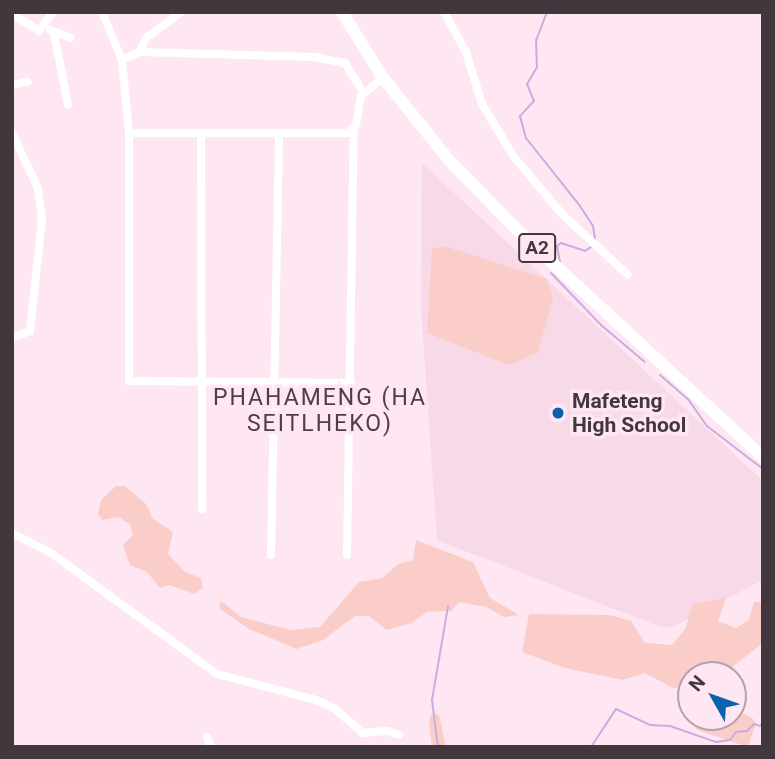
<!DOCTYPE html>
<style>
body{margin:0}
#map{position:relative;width:775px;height:759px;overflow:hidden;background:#fee7f2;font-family:Roboto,sans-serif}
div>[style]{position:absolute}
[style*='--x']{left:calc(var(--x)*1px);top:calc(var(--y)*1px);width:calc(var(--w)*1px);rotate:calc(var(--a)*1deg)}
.built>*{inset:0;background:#f8d9e8}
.green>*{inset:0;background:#fbcdc9}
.stream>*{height:2px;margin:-1px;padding:0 1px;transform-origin:1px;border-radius:1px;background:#c8aedf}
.street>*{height:8px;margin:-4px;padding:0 4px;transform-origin:4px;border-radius:4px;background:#fff}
.primary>*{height:12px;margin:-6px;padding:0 6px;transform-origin:6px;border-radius:6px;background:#fff}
.dots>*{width:19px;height:19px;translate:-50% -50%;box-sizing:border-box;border:4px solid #fee7f2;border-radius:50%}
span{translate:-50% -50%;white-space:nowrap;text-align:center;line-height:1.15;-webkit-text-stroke:7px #fee7f2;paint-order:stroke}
.shield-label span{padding:2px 5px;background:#fee7f2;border:2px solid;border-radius:5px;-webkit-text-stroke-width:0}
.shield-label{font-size:19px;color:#41373c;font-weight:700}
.poi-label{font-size:21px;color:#41373c;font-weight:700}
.left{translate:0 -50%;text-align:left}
.neighbourhood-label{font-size:23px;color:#503d47;letter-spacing:2px}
.frame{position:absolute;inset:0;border:14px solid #41373c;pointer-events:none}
.north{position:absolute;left:677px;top:661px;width:70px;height:70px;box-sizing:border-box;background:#fee7f2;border:2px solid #b2a1a9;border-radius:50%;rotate:310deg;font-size:19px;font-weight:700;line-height:28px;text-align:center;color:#41373c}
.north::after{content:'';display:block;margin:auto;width:24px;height:32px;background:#0a61af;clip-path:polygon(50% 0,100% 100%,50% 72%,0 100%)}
</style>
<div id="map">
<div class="built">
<i style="clip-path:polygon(422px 163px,763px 481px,763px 580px,675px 626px,663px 628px,437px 540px,421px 309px)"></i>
</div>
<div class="green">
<i style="clip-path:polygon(444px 246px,547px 279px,553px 299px,538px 352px,509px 365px,427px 333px,432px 249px)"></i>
<i style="clip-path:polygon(116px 486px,125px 486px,146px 504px,153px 519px,173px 532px,168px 554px,185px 572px,201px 578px,203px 588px,194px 594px,169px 585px,160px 588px,147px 572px,130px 565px,123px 545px,133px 535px,130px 524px,118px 517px,102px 520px,98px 514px,101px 500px)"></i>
<i style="clip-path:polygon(416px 540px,473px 562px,490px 598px,519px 615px,504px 617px,486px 607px,459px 602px,452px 611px,427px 612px,412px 623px,386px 630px,369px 616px,355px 616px,323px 640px,297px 649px,249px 629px,219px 608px,221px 601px,241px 617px,291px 630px,320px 627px,359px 582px,382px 578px,398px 564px,413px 560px)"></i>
<i style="clip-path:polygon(726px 598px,718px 621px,736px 628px,749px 620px,754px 602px,763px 602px,763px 643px,722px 675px,691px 675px,691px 688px,673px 688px,645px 673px,622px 680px,565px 668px,522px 652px,529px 614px,610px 615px,631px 621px,645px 643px,672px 645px,685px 629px,693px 604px)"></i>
<i style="clip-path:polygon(691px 707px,691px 717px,746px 714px,753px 719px,756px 723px,748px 747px,697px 730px,687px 715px)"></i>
<i style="clip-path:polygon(439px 714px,446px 747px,432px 747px,429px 721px,431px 715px)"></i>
</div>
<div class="stream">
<i style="--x:547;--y:12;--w:30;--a:111"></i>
<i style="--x:536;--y:40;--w:27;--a:88"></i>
<i style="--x:537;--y:67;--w:20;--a:120"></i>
<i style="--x:527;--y:84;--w:18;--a:68"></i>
<i style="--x:534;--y:101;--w:21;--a:133"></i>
<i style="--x:520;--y:116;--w:23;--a:75"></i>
<i style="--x:526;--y:138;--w:87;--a:51.5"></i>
<i style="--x:580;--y:206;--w:24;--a:57"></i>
<i style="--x:593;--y:226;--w:13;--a:81"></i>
<i style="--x:560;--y:262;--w:16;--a:-101"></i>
<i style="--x:557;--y:246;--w:5;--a:-37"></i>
<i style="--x:561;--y:243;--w:25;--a:18"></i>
<i style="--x:585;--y:251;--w:7;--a:-34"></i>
<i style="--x:551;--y:273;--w:72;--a:46.1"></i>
<i style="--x:601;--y:325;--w:57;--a:40.1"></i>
<i style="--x:660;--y:375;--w:37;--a:41"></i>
<i style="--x:688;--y:399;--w:33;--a:55"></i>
<i style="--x:707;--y:426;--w:71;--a:37.5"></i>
<i style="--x:438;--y:747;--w:47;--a:-97.3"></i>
<i style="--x:432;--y:700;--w:95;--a:-80.3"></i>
<i style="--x:591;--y:747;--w:45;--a:-56.7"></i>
<i style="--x:616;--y:709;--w:38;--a:25"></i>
<i style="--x:650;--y:725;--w:20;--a:3"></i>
<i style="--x:670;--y:726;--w:49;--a:19.2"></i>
<i style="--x:716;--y:742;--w:14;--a:-8"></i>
<i style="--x:730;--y:740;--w:10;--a:-53"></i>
<i style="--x:736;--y:732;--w:11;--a:-5"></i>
<i style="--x:747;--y:731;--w:10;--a:-45"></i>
<i style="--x:754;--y:724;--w:6;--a:18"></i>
<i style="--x:760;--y:726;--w:5;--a:-53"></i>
</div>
<div class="street">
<i style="--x:102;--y:12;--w:52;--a:67.4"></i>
<i style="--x:122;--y:60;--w:73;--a:84.5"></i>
<i style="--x:129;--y:133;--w:219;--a:0"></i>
<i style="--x:348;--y:133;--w:11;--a:-45"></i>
<i style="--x:356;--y:125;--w:29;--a:-80"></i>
<i style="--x:361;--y:96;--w:28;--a:-39"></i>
<i style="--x:444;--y:12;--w:46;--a:61.2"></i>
<i style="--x:466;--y:52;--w:54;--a:72.9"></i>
<i style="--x:482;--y:104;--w:62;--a:58.9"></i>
<i style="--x:514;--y:157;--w:76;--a:49.8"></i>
<i style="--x:563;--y:215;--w:88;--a:42.7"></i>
<i style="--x:12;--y:14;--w:32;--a:32"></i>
<i style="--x:39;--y:31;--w:24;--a:-54"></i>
<i style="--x:50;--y:30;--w:22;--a:21"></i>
<i style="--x:54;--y:33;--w:73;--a:79"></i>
<i style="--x:139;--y:52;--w:16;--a:-63"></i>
<i style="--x:146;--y:38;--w:44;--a:-36.6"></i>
<i style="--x:122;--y:60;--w:19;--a:-25"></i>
<i style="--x:139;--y:52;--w:175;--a:1.6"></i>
<i style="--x:314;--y:57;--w:32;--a:11"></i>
<i style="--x:345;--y:63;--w:34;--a:58"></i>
<i style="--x:12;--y:85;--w:16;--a:-11"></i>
<i style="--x:12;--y:133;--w:61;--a:64.7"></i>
<i style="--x:38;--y:188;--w:31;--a:83"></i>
<i style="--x:42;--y:219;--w:113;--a:96.1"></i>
<i style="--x:30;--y:331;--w:19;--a:159"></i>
<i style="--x:129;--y:133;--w:248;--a:90"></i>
<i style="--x:129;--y:381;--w:222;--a:0.5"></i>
<i style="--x:201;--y:135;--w:374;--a:89.8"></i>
<i style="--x:12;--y:533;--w:44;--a:27.1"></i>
<i style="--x:51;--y:553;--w:205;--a:36.1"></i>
<i style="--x:217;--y:674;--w:102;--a:14.7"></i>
<i style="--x:316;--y:700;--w:21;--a:25"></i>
<i style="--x:335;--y:709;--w:37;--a:41"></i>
<i style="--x:363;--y:733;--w:24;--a:-5"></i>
<i style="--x:387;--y:731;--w:13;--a:18"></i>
<i style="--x:271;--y:555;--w:420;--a:-88.9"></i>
<i style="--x:347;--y:555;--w:425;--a:-89.1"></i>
<i style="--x:207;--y:737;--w:11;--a:68"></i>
</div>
<div class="primary">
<i style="--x:342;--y:12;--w:78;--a:58.2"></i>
<i style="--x:383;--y:78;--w:105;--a:51.2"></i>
<i style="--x:449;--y:160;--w:100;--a:45.8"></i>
<i style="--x:519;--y:232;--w:332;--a:42.7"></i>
</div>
<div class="dots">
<i style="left:558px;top:413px;background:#0a61af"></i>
</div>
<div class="shield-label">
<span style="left:537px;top:248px">A2</span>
</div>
<div class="poi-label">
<span class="left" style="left:572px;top:413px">Mafeteng<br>High School</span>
</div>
<div class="neighbourhood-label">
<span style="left:320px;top:411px">PHAHAMENG (HA<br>SEITLHEKO)</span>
</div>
<div class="frame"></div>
<div class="north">N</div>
</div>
